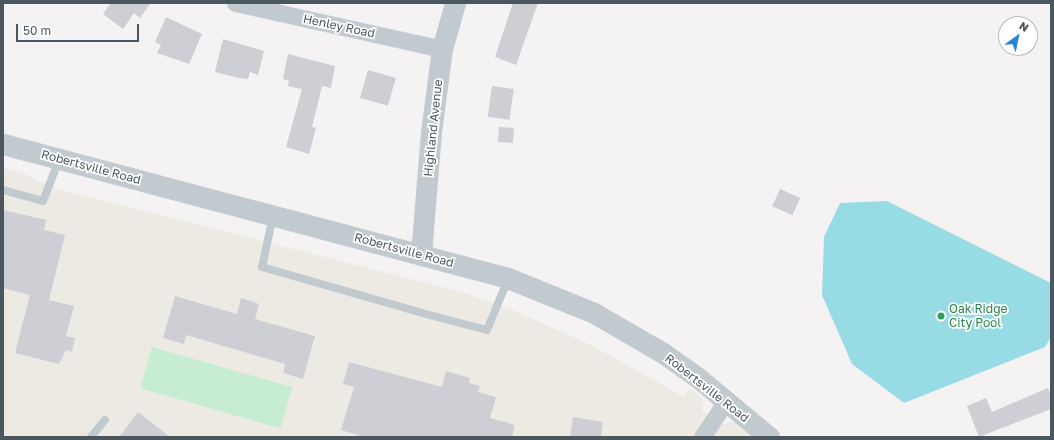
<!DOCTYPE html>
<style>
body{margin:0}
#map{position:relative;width:1054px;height:440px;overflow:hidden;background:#f4f2f3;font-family:"Golos Text",sans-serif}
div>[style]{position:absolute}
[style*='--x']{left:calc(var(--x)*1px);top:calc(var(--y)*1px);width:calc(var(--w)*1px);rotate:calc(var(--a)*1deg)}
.commercial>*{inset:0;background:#edeae3}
.green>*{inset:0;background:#c6edd1;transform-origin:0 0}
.water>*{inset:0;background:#97dce5}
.building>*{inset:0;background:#cdcfd4;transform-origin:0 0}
.service>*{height:8px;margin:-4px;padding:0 4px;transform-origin:4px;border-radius:4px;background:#c1cacf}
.minor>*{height:17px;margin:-8.5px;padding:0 8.5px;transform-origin:8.5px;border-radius:8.5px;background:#c1cacf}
.tertiary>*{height:21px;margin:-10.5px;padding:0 10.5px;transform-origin:10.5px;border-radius:10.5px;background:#c1cacf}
.dots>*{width:11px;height:11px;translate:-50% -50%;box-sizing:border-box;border:2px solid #fff;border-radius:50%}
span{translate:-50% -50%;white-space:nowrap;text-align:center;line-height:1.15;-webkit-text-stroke:3.5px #fff;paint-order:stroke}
.street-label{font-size:12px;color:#4b575e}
.leisure-label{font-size:12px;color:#27864d}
.left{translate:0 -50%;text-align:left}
.frame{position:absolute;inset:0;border:4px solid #4b575e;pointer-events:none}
.north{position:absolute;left:998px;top:16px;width:40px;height:40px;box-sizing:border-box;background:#fff;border:1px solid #b7bcbf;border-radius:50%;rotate:33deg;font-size:11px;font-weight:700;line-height:16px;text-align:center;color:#4b575e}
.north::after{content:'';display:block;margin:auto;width:14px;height:18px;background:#2b85d5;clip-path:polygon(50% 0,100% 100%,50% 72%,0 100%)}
.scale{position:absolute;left:16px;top:24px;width:123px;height:18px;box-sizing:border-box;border:2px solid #4b575e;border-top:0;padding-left:5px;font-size:12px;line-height:14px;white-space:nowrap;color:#4b575e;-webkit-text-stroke:3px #fff;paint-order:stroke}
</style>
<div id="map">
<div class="commercial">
<i style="clip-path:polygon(3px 168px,25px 174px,54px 188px,458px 291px,511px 309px,593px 346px,684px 397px,690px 388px,703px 399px,702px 411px,723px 424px,735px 422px,754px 437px,3px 437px)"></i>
</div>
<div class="green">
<i style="left:152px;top:347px;width:146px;height:43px;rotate:16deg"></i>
</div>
<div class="water">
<i style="clip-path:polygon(887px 201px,1051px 283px,1051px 337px,1045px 347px,904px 403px,852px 364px,822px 295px,824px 237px,840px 203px)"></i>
</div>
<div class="building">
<i style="clip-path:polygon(111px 3px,151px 3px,140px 18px,134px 13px,123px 29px,103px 14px)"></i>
<i style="clip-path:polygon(513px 3px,538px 3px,516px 65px,495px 57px)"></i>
<i style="clip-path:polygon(166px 17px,202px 34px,189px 64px,157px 53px,161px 45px,155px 42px)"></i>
<i style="clip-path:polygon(223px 39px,264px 51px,258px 75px,250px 72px,248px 79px,239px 78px,215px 72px)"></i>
<i style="clip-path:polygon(288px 54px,335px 66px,331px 88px,322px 86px,312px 127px,316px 128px,309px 154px,286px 147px,302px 89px,288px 86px,289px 81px,283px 79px)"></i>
<i style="left:368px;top:70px;width:29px;height:29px;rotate:16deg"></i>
<i style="left:492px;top:86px;width:22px;height:31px;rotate:8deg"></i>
<i style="left:499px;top:127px;width:15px;height:15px;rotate:4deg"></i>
<i style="left:780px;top:189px;width:22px;height:19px;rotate:24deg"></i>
<i style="clip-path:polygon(3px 210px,46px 220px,44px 230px,65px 235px,49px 300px,74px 306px,66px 336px,75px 338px,72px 352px,66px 350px,59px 364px,15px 353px,30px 295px,3px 288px)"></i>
<i style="clip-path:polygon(175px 296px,237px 314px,241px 298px,259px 304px,255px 319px,315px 336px,303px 379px,283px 373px,285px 364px,186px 335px,184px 344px,163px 338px)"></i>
<i style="clip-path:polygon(349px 362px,442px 387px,446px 371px,470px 378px,469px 383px,480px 386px,478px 392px,496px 397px,490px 418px,515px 425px,512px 437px,364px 437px,341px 430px,354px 387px,343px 384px)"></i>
<i style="clip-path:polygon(1048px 388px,1051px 396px,1051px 409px,979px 437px,967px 406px,986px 398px,992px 412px)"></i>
<i style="clip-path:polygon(138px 412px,170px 437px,119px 437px)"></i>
<i style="clip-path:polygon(573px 417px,603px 422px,601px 437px,570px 437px)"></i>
</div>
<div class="service">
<i style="--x:3;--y:190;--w:41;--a:15.4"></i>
<i style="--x:43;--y:201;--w:44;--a:-68.7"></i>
<i style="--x:273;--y:216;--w:52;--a:102.2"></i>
<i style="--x:262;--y:267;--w:166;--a:16"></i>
<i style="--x:422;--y:313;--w:67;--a:14.7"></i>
<i style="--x:487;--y:330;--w:55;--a:-67.6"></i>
<i style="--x:91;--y:437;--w:22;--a:-51"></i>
</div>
<div class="minor">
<i style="--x:235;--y:3;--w:212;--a:12.5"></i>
<i style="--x:702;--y:437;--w:43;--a:-56.3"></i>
</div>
<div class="tertiary">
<i style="--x:3;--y:144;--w:522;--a:14.86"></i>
<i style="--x:508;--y:278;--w:93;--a:22.1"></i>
<i style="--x:594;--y:313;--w:80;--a:30.1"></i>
<i style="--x:663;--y:353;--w:42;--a:35.2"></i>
<i style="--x:697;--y:377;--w:94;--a:39.8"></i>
<i style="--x:421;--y:254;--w:122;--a:-85.3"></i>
<i style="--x:431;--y:132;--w:84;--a:-82.5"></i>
<i style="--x:442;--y:49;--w:48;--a:-74.2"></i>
</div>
<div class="dots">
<i style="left:941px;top:316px;background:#2e9e5b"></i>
</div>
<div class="street-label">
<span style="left:339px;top:26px;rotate:12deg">Henley Road</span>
<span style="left:433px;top:128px;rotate:-84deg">Highland Avenue</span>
<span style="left:91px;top:167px;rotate:15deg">Robertsville Road</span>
<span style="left:404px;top:250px;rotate:15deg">Robertsville Road</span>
<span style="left:707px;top:388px;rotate:38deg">Robertsville Road</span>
</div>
<div class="leisure-label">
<span class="left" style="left:949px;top:316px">Oak Ridge<br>City Pool</span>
</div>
<div class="frame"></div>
<div class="north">N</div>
<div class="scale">50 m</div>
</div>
